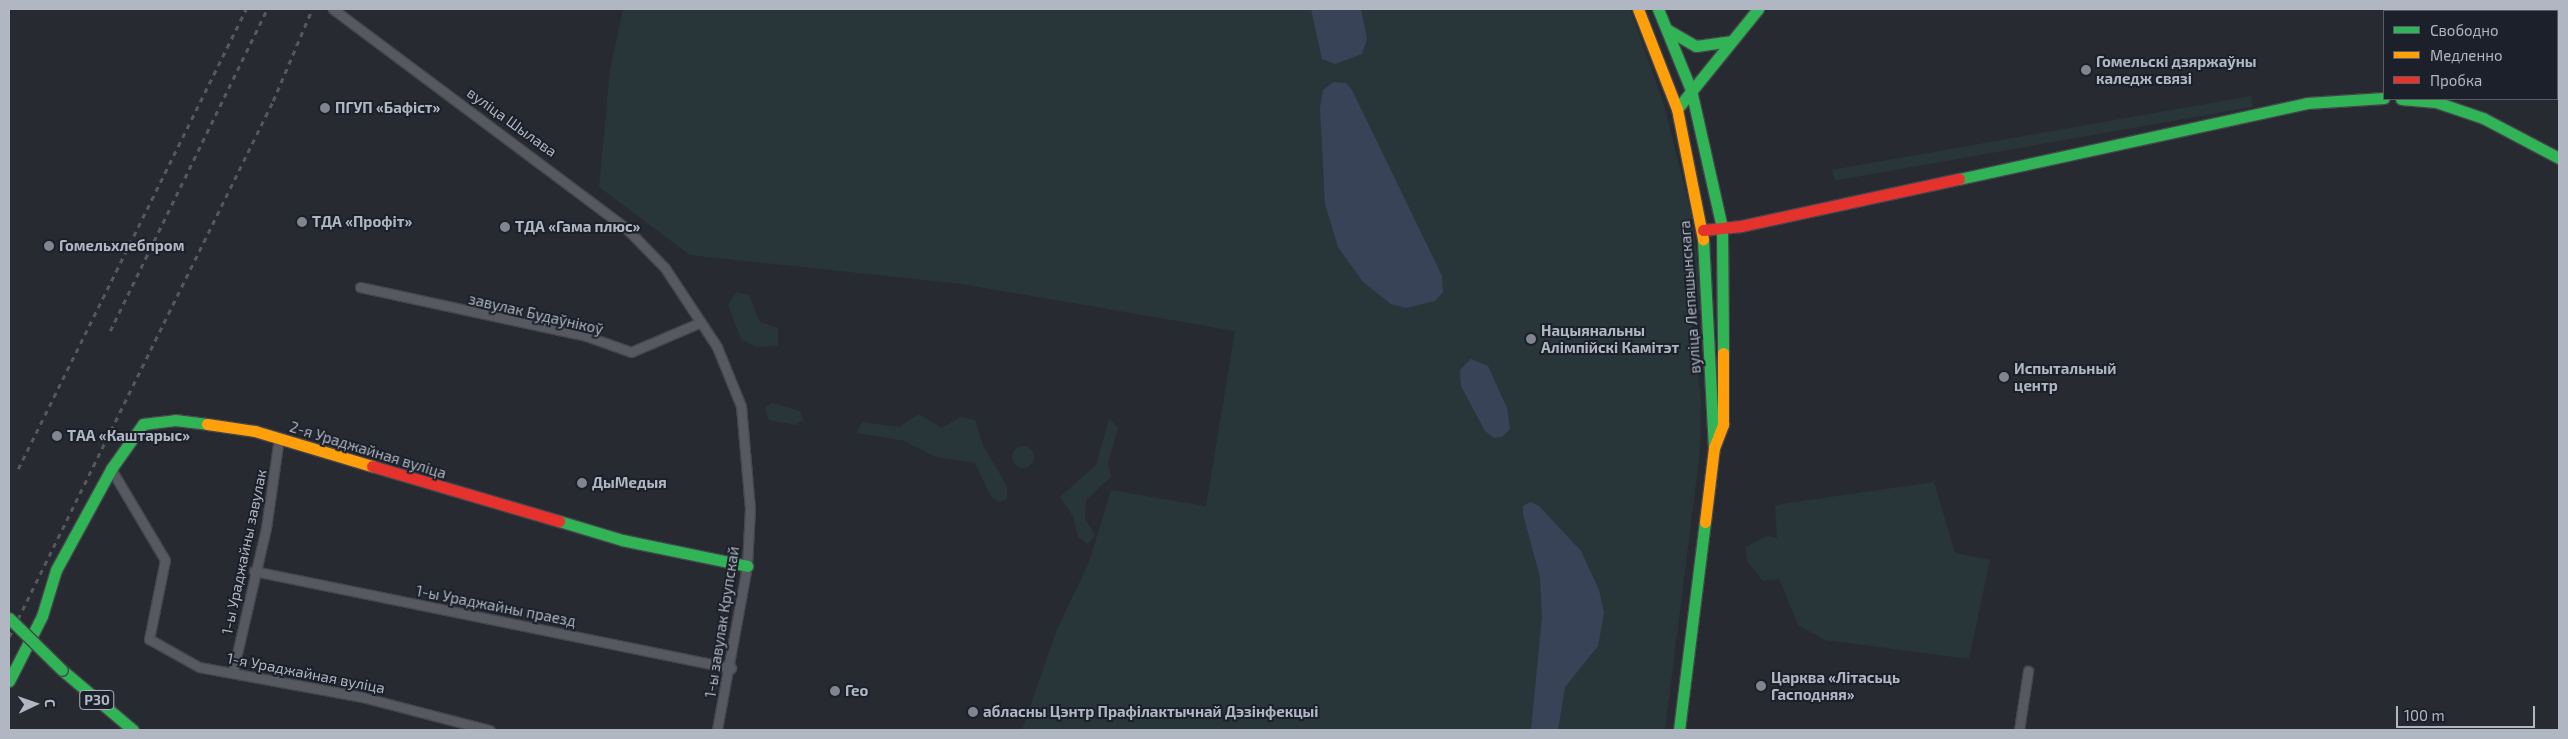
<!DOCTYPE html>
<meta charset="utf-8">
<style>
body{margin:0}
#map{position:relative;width:2568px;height:739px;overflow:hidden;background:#272a31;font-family:"Exo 2",sans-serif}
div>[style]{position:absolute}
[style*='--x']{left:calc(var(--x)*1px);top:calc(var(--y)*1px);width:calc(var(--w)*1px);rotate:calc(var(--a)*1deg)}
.green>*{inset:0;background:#293639;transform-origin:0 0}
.round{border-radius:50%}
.water>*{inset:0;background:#384358}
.roads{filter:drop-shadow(1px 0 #44464c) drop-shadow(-1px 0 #44464c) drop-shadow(0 1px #44464c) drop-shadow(0 -1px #44464c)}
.street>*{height:9px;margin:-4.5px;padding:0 4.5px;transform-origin:4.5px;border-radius:4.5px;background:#565960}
.fast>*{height:11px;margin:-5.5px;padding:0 5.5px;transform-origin:5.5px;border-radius:5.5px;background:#30b455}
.slow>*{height:11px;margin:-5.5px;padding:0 5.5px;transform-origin:5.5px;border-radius:5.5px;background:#ff9f0a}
.jam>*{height:11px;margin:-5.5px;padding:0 5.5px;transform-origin:5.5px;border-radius:5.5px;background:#e5322d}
.rail>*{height:2.5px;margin-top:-1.25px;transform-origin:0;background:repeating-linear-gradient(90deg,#55585d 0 5px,transparent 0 10px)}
.bridges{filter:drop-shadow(1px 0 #44474e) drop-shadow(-1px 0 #44474e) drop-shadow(0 1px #44474e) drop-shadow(0 -1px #44474e)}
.fast-bridge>*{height:11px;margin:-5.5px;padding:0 5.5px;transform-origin:5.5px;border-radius:5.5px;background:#30b455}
.dots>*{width:14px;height:14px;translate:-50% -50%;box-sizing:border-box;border:2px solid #1b202a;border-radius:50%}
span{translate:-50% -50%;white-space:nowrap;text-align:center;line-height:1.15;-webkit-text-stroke:4px #1b202a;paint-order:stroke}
.shield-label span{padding:1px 4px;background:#1b202a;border:1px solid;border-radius:4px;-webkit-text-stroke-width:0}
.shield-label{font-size:14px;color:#b0b6c2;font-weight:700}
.poi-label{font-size:15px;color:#b0b6c2;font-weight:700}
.left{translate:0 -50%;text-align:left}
.street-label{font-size:15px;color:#b0b6c2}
.frame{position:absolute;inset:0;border:10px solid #b0b6c2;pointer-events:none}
.legend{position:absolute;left:2383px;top:10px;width:175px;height:90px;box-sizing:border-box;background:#1b202a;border:1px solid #575c67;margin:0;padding:6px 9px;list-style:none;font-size:15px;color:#b0b6c2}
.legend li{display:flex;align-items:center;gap:10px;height:25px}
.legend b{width:25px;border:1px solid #575c67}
.north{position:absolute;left:10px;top:679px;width:50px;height:50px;-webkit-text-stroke:4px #1b202a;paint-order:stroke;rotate:87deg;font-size:14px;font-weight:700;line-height:20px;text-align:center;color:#b0b6c2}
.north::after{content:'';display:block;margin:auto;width:18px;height:22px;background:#b0b6c2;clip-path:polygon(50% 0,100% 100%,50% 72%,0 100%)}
.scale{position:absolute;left:2396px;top:706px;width:139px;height:22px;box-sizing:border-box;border:2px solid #b0b6c2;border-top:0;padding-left:6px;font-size:15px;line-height:18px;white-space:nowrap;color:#b0b6c2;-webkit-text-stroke:4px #1b202a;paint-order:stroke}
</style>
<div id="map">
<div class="green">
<i style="clip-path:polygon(623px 9px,1630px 9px,1664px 105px,1692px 217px,1700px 278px,1700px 310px,1691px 320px,1692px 368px,1698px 375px,1701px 400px,1700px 451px,1665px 730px,1022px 730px,1056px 632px,1089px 562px,1111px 490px,1206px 506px,1235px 331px,962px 284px,690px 255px,599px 187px,610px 69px)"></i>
<i style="left:2251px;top:96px;width:11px;height:425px;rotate:80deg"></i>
<i style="clip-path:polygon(736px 292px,749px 295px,760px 322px,778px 328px,778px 346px,756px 347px,741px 339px,728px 305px)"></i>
<i style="clip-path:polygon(772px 403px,800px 411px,803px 420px,796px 425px,769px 420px,765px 408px)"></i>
<i style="clip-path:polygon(919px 414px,942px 428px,960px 417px,975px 420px,983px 445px,1007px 486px,1007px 499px,1000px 502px,991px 497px,975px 463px,936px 457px,905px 441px,857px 433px,862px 422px,899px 427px)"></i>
<i style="clip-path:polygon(1109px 419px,1118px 427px,1108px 463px,1111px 477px,1086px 500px,1085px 518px,1095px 536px,1087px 544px,1078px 537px,1073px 516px,1060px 497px,1096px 465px)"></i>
<i class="round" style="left:1012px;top:446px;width:22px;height:22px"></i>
<i style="clip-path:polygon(1934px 482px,1955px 553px,1990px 560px,1969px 659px,1825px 640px,1798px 625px,1779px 579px,1763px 581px,1747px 561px,1745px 547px,1767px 536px,1777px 538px,1775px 505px)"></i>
</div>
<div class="water">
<i style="clip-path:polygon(1311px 9px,1361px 9px,1367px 39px,1362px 54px,1335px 64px,1322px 59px)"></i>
<i style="clip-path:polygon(1334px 82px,1346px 83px,1352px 90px,1442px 276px,1443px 292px,1435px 301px,1406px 308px,1391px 304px,1363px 282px,1338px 247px,1325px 204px,1320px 108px,1323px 90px)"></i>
<i style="clip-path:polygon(1471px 359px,1488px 366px,1507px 408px,1510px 429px,1502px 437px,1494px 438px,1485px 431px,1461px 386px,1460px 370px)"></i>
<i style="clip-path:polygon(1530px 502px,1539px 506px,1581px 551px,1599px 590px,1604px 613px,1598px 646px,1565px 687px,1558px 730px,1531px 730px,1542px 617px,1540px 577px,1523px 514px,1523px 506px)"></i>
</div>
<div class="roads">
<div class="street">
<i style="--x:333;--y:9;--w:366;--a:36.8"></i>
<i style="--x:626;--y:228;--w:56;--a:45.7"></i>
<i style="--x:665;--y:268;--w:95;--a:56.6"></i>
<i style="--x:717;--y:347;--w:64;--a:67.9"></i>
<i style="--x:741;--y:406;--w:102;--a:85"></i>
<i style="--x:750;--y:508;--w:58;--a:93"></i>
<i style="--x:747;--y:566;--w:167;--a:100.4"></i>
<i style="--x:360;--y:287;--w:231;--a:12.2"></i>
<i style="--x:586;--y:336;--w:48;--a:19.6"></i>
<i style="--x:631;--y:352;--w:76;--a:-23.2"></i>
<i style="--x:111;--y:469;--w:106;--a:59.3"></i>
<i style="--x:165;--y:560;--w:81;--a:101.4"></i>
<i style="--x:149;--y:639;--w:57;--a:29.2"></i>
<i style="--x:199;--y:667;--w:166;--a:10.4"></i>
<i style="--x:362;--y:697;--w:132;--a:14.5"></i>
<i style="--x:254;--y:571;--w:487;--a:11.5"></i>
<i style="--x:233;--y:671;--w:147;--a:-77"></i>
<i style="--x:266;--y:528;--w:91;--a:-81.8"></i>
<i style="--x:2019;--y:730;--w:60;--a:-81.3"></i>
</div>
<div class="fast">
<i style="--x:1658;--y:9;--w:87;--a:67.8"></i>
<i style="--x:1691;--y:90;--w:141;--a:77.3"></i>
<i style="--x:1722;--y:228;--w:125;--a:89.5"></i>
<i style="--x:1668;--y:30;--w:32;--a:30"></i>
<i style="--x:1696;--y:46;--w:35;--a:-8"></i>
<i style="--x:2401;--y:99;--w:35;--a:5"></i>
<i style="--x:2436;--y:102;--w:50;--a:18.8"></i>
<i style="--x:2483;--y:118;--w:86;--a:27.8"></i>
<i style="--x:1677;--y:109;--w:129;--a:-51"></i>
<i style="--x:1959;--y:179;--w:356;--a:-12.3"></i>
<i style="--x:2307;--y:103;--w:77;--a:-3.7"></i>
<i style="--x:1703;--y:239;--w:208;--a:87"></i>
<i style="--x:559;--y:521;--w:66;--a:16.8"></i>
<i style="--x:622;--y:540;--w:128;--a:11.7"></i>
<i style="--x:62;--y:670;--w:93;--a:40.2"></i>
<i style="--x:9;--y:681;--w:73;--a:-63.1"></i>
<i style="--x:42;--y:616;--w:48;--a:-73.1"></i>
<i style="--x:56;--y:570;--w:115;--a:-61.4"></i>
<i style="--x:111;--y:469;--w:55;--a:-54.6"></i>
<i style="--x:143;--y:424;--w:32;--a:-7"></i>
<i style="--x:175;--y:420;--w:32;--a:7"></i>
<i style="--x:1679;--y:730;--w:210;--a:-82.9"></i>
</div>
<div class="slow">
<i style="--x:1638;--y:9;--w:107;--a:68.7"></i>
<i style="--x:1677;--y:109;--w:133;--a:78.7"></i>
<i style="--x:207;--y:424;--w:49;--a:8.3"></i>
<i style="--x:255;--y:431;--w:122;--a:16.7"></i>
<i style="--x:1705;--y:522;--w:75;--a:-83.1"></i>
<i style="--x:1714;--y:448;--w:26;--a:-69"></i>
<i style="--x:1723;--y:424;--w:71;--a:-90"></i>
</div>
<div class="jam">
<i style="--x:1703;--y:230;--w:38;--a:-6"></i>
<i style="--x:1741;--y:226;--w:223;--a:-12.2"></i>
<i style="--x:372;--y:466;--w:195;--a:16.4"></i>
</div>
</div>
<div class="rail">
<i style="--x:110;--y:331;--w:358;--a:-64"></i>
<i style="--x:18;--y:469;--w:513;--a:-63.63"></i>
<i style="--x:9;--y:637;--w:597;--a:-63.78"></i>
<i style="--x:273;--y:101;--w:100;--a:-67"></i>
</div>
<div class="bridges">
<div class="fast-bridge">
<i style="--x:9;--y:618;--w:74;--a:44.5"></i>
</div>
</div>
<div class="dots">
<i style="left:2086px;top:70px;background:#80858f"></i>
<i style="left:325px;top:108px;background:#80858f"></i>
<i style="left:302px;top:222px;background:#80858f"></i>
<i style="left:505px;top:227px;background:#80858f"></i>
<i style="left:49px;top:246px;background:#80858f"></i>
<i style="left:1531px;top:339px;background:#80858f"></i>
<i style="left:2004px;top:377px;background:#80858f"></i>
<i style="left:57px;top:436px;background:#80858f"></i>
<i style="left:582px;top:483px;background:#80858f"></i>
<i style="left:1761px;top:686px;background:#80858f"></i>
<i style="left:835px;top:691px;background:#80858f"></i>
<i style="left:973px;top:712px;background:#80858f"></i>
</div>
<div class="shield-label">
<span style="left:97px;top:700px">Р30</span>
</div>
<div class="poi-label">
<span class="left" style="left:2096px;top:70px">Гомельскі дзяржаўны<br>каледж связі</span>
<span class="left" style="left:335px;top:108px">ПГУП «Бафіст»</span>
<span class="left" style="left:312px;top:222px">ТДА «Профіт»</span>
<span class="left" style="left:515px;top:227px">ТДА «Гама плюс»</span>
<span class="left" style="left:59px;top:246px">Гомельхлебпром</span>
<span class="left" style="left:1541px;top:339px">Нацыянальны<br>Алімпійскі Камітэт</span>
<span class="left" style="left:2014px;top:377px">Испытальный<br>центр</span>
<span class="left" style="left:67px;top:436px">ТАА «Каштарыс»</span>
<span class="left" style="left:592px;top:483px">ДыМедыя</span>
<span class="left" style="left:1771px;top:686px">Царква «Літасьць<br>Гасподняя»</span>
<span class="left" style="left:845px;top:691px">Гео</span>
<span class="left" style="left:983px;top:712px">абласны Цэнтр Прафілактычнай Дэзінфекцыі</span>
</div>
<div class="street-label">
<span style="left:512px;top:122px;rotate:36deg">вуліца Шылава</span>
<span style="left:1690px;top:297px;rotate:-94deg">вуліца Лепяшынскага</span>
<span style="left:536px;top:314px;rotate:13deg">завулак Будаўнікоў</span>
<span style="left:368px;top:450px;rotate:17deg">2-я Ураджайная вуліца</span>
<span style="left:244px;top:552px;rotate:-78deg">1-ы Ураджайны завулак</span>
<span style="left:496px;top:606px;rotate:11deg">1-ы Ураджайны праезд</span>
<span style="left:722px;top:622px;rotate:-81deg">1-ы завулак Крупскай</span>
<span style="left:306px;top:673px;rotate:11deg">1-я Ураджайная вуліца</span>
</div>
<div class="frame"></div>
<ul class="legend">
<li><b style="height:6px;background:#30b455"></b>Свободно</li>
<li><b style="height:6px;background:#ff9f0a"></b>Медленно</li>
<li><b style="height:6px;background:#e5322d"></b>Пробка</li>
</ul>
<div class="north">С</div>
<div class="scale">100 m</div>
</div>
